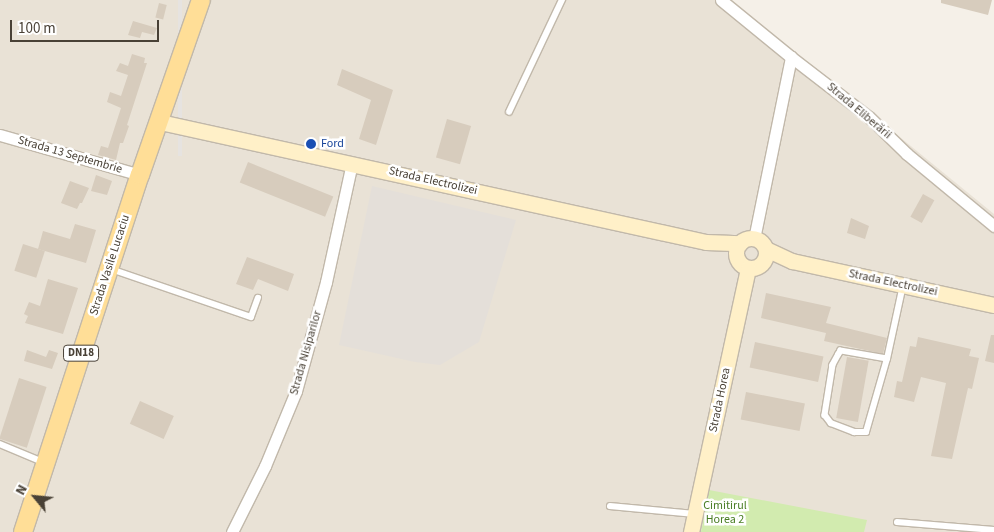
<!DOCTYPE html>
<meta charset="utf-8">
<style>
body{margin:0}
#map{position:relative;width:994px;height:532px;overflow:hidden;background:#f5f0e8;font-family:"Source Sans 3",sans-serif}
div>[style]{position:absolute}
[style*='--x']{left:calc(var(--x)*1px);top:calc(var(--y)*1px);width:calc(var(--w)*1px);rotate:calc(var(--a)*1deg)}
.residential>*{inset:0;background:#e9e2d6}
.industrial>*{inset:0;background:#e4dfd9}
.green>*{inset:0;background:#d2ebaf}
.parking>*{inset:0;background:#e6e3e0;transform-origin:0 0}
.building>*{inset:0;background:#d7ccbd;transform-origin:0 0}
.roads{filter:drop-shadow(1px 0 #c1b8aa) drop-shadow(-1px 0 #c1b8aa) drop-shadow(0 1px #c1b8aa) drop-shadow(0 -1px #c1b8aa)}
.lane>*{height:5.5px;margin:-2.75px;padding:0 2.75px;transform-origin:2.75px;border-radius:2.75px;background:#fff}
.street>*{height:11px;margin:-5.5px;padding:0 5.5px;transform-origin:5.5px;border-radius:5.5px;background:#fff}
.secondary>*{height:15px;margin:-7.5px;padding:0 7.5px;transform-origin:7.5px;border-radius:7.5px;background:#fff0c8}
.secondary>.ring{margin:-7.5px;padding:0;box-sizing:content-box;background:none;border:15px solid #fff0c8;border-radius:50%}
.primary>*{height:18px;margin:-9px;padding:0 9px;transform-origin:9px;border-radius:9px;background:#ffde97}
.dots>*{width:14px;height:14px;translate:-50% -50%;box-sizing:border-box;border:2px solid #fff;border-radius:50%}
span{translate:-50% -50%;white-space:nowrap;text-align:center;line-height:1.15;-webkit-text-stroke:5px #fff;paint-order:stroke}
.shield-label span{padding:1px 4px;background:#fff;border:1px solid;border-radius:4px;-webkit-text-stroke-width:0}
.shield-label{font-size:11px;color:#494136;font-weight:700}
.street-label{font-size:12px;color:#494136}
.transit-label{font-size:12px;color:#164399}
.left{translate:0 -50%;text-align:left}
.park-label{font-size:12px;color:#4a7e25}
.north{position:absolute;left:10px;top:472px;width:50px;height:50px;-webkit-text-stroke:4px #fff;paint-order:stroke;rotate:298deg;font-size:14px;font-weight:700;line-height:20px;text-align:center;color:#494136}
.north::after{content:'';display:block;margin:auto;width:18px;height:22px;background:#494136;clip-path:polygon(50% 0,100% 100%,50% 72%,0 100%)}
.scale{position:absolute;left:10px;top:20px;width:149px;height:22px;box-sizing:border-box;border:2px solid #494136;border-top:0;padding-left:6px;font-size:15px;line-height:18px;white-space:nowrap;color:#494136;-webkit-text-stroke:4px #fff;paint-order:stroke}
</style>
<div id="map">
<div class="residential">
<i style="clip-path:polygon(0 0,732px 0,994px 214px,994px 532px,0 532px)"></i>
</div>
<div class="industrial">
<i style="clip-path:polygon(372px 186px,516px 220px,479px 342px,440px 365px,415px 362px,339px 345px)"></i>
</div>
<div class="green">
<i style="clip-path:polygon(709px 490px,867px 520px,864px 532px,701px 532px)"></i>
</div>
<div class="parking">
<i style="left:178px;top:0;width:4px;height:156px"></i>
</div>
<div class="building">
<i style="clip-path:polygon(941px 0,992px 0,988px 15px,941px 3px)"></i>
<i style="left:159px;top:3px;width:8px;height:15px;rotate:14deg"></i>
<i style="clip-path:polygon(133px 21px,157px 28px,154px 35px,142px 32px,140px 38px,128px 35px)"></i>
<i style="clip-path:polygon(132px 54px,145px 58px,144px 63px,147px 63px,127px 125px,129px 126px,123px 143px,120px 143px,116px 160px,98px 155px,101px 146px,108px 148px,121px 108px,107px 102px,110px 92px,121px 96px,128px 75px,116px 71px,120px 63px,128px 66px)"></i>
<i style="clip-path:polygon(342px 69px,393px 90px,376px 145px,359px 139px,371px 100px,337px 85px)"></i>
<i style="left:447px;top:119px;width:25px;height:40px;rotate:16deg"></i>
<i style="left:248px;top:162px;width:92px;height:22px;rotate:22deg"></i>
<i style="clip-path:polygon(96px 175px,112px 181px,107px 195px,91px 191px)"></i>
<i style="clip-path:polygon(70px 181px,89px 188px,82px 203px,80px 203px,77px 209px,61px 203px)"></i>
<i style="left:923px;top:194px;width:13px;height:26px;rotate:29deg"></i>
<i style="clip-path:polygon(851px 218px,869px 226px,865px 239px,847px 233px)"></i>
<i style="clip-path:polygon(75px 224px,96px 230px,86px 263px,38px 249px,43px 231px,70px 239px)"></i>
<i style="left:23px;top:244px;width:23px;height:28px;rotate:18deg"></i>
<i style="clip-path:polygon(247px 257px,294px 274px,288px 291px,258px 279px,253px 290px,236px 284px)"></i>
<i style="clip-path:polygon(48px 279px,78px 288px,63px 334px,25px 323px,28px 316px,24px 314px,29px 302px,40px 306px)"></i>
<i style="clip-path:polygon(766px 293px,831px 307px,826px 323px,887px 338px,883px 354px,824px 341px,826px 333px,761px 318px)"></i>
<i style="clip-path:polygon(991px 335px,994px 335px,994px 363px,985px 361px)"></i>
<i style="clip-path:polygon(918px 337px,971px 349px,969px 356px,979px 358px,972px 389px,968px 388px,952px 459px,931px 456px,946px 383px,921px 377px,914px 402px,894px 397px,897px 381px,902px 382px,910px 346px,916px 347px)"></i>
<i style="left:755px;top:342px;width:70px;height:26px;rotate:12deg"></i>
<i style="clip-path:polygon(27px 350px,46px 357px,49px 350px,58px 353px,52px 369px,24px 361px)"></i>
<i style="left:847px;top:357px;width:22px;height:62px;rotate:10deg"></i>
<i style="left:19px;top:378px;width:29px;height:64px;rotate:18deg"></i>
<i style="left:746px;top:392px;width:60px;height:28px;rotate:11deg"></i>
<i style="left:140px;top:401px;width:37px;height:25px;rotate:24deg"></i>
</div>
<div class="roads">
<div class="lane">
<i style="--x:509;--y:112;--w:124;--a:-64.7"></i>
<i style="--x:111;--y:269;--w:148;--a:18.9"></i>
<i style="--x:251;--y:317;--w:20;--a:-70"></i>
<i style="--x:887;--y:359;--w:47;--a:-170.1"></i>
<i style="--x:841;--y:351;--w:4;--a:124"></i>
<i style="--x:839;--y:354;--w:13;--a:119"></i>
<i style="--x:833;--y:365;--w:51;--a:99.1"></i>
<i style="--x:825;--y:415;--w:10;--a:53"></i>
<i style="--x:831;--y:423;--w:25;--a:21"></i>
<i style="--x:854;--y:432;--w:12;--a:0"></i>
<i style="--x:866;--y:432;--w:76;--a:-74"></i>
<i style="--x:887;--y:359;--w:76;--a:-77.8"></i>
<i style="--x:0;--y:444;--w:47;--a:22.7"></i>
<i style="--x:610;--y:506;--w:85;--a:5.4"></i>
<i style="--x:897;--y:522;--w:97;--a:4.7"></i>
</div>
<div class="street">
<i style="--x:721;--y:0;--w:90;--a:39.2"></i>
<i style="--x:791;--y:57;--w:98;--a:37.6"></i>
<i style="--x:869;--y:117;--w:53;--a:44.2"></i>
<i style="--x:907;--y:154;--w:113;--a:39.6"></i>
<i style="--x:0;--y:135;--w:146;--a:15.9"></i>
<i style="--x:754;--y:239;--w:186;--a:-78.5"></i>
<i style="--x:232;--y:532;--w:74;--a:-63.4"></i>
<i style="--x:265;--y:466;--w:81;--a:-67.5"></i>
<i style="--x:296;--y:391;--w:113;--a:-74.6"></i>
<i style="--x:326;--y:282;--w:122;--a:-77.7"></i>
</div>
<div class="secondary">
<i style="--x:160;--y:122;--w:559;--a:12.4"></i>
<i style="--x:706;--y:242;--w:34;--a:2"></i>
<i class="ring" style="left:736px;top:238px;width:15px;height:15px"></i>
<i style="--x:766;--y:249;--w:29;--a:25"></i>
<i style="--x:792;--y:261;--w:207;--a:12.3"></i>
<i style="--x:691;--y:532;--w:270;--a:-77.8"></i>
</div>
<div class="primary">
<i style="--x:23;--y:532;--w:376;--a:-71.9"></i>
<i style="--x:140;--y:175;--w:185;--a:-70.8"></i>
</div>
</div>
<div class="dots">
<i style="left:311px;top:144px;background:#1a4fb4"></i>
</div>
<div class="shield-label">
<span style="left:81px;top:353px">DN18</span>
</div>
<div class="street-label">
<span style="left:859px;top:111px;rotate:40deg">Strada Eliberării</span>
<span style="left:70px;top:155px;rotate:16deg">Strada 13 Septembrie</span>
<span style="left:433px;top:181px;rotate:13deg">Strada Electrolizei</span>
<span style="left:110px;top:265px;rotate:-72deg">Strada Vasile Lucaciu</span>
<span style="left:893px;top:283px;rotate:12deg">Strada Electrolizei</span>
<span style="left:306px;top:353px;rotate:-74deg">Strada Nisiparilor</span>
<span style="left:720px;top:400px;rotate:-78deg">Strada Horea</span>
</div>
<div class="transit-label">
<span class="left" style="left:321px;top:144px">Ford</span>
</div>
<div class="park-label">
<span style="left:725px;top:513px">Cimitirul<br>Horea 2</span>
</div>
<div class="north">N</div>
<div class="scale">100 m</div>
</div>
